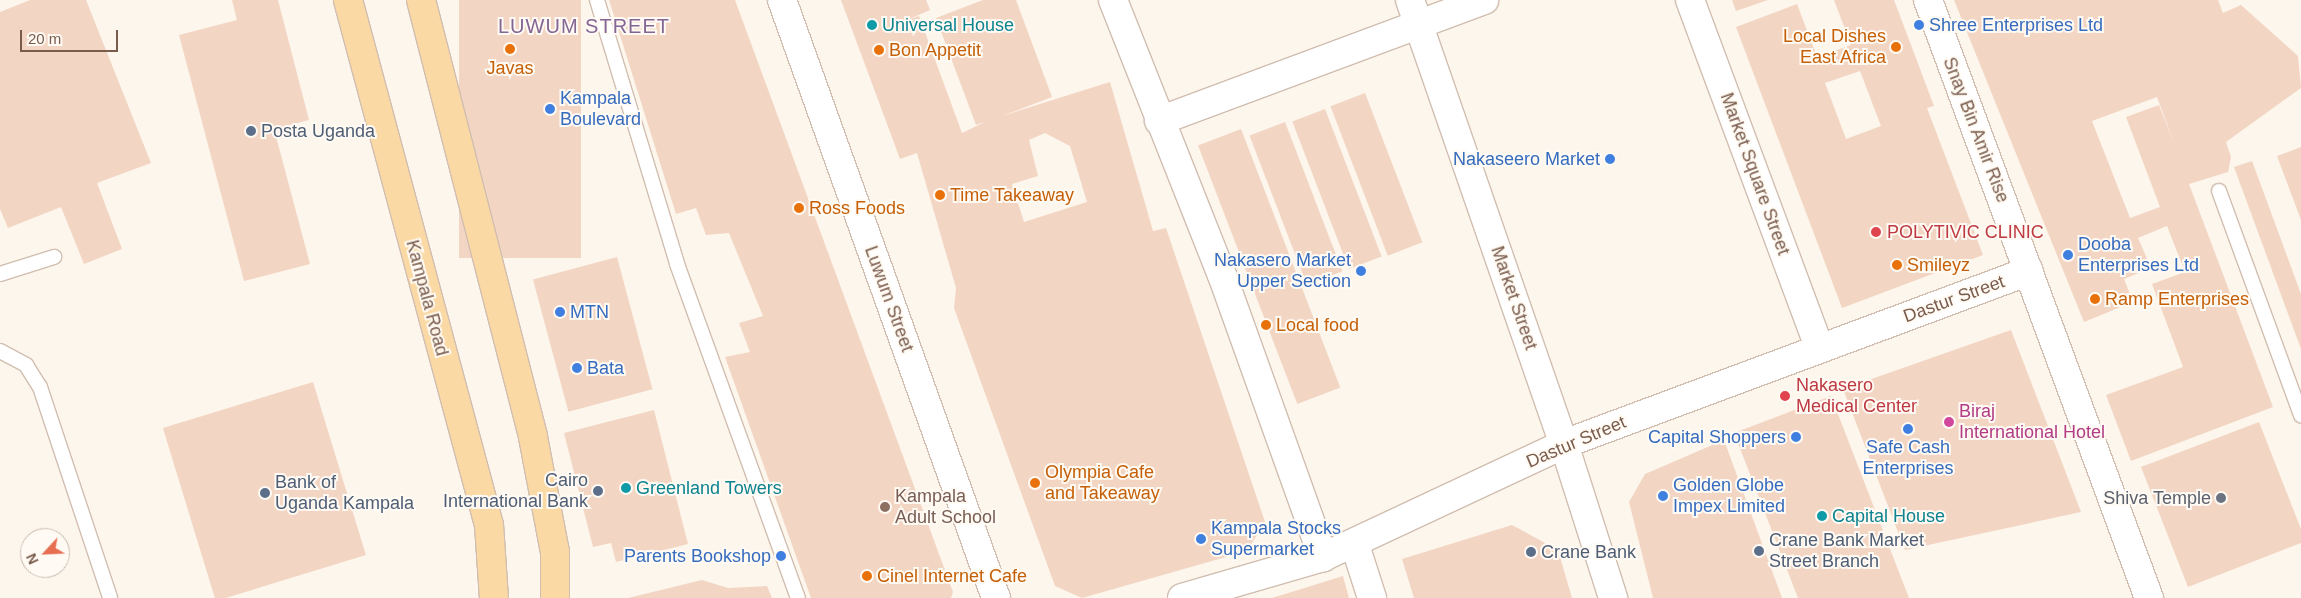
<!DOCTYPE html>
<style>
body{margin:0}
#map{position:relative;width:2301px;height:598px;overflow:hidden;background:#fdf6ec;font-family:Helvetica,sans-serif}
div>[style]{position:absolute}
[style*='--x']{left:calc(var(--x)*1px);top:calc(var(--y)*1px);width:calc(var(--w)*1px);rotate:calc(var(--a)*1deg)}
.building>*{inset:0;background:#f3d5c3;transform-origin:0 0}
.roads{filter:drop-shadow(1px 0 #d1beb0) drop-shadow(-1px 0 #d1beb0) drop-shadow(0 1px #d1beb0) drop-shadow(0 -1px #d1beb0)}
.service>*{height:14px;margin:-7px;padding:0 7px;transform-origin:7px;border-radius:7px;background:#fff}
.minor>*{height:28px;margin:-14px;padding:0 14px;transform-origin:14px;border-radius:14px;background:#fff}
.secondary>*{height:28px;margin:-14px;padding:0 14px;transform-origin:14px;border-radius:14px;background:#fff}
.primary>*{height:28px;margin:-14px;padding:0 14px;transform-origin:14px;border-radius:14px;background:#fbd9a5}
.dots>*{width:14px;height:14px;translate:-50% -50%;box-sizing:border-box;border:2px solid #fffaf3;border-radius:50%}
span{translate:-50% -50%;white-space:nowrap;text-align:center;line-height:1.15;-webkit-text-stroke:4px #fffaf3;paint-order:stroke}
.culture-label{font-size:18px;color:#0d838f}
.left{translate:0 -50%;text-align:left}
.shop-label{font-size:18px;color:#366cbe}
.right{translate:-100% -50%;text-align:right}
.food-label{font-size:18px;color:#c56008}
.street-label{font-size:18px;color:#7a5c4d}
.service-label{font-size:18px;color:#4e5e75}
.health-label{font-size:18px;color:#be3a42}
.hotel-label{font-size:18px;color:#b23c85}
.education-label{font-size:18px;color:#785e54}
.worship-label{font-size:18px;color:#5b616d}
.quarter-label{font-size:20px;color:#846695;letter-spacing:1px}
.north{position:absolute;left:20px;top:528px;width:50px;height:50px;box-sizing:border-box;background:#fffaf3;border:1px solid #cabbb1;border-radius:50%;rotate:245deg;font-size:14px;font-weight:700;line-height:20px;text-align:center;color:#7a5c4d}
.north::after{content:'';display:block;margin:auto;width:18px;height:22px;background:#e76f51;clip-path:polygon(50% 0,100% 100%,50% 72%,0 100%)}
.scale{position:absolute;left:20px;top:30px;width:98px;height:22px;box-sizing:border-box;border:2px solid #7a5c4d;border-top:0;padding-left:6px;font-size:15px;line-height:18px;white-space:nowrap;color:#7a5c4d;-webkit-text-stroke:4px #fffaf3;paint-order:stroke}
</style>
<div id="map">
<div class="building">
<i style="clip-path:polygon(30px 0,86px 0,151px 163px,97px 183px,122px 249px,84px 264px,61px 207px,8px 228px,0 209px,0 12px)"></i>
<i style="clip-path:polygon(232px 0,278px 0,309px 120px,274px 129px,310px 264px,244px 281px,179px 35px,237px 20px)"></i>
<i style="left:459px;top:0;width:122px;height:258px"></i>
<i style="clip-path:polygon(609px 0,735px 0,953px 592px,951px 598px,811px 598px,725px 357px,750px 352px,739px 323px,763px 316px,729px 233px,706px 235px,696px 208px,676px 214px)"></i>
<i style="clip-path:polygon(evenodd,841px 0,926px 0,930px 10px,907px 20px,919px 16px,962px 133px,985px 122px,976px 125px,936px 18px,983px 0,1016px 0,1052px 97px,1002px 116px,1110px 82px,1153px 231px,1166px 228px,1265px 522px,1247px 551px,1082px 598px,1055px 586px,954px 308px,956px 288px,917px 153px,900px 159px,841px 0,1045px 133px,1070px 146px,1087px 202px,1024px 222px,1012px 184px,1038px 176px,1029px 140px,1045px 133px)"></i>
<i style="clip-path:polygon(1732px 0,1768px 0,1736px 11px)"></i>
<i style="clip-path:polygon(evenodd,1834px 0,1894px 0,1934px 106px,1927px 108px,1983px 255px,1842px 308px,1736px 27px,1797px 4px,1817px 57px,1851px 45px,1834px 0,1860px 71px,1881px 126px,1846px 139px,1825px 83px,1860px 71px)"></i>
<i style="clip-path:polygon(evenodd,1954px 0,2218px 0,2223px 13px,2241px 5px,2298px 56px,2301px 88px,2226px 142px,2231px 157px,2228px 172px,2189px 184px,2273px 407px,2131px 461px,2106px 395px,2183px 367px,2152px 284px,2185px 272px,2167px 226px,2138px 238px,2151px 268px,2124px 279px,2133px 302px,2084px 322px,1954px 0,2157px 97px,2176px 148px,2159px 105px,2126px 117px,2160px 207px,2130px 218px,2092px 121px,2157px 97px)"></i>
<i style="left:1365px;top:93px;width:160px;height:37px;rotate:69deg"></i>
<i style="left:1325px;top:109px;width:158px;height:35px;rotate:69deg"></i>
<i style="left:1285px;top:122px;width:160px;height:38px;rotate:69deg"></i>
<i style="left:1241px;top:129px;width:277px;height:46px;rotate:69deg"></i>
<i style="clip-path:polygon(2301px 147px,2301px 220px,2277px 156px)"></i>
<i style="clip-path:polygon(2252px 161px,2301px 294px,2301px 349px,2234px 167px)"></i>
<i style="left:617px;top:257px;width:137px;height:87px;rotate:75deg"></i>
<i style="clip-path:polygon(2011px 330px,2081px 512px,1905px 550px,1843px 389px)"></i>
<i style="left:313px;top:382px;width:181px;height:157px;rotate:73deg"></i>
<i style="clip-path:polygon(1831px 396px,1909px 598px,1798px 598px,1734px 433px)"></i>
<i style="clip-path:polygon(654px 410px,688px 544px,616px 562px,611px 543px,593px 547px,564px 433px)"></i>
<i style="clip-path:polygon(2259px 422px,2301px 529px,2301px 543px,2188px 587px,2141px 467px)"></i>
<i style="clip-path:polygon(1724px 440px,1782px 598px,1653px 598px,1629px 502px,1645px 474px)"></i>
<i style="clip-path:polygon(1512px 525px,1558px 550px,1572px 598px,1414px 598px,1402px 559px)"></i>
<i style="clip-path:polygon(1343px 576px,1349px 598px,1272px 598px)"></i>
<i style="clip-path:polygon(702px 580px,728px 588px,767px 586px,772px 598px,628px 598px)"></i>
</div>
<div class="roads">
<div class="service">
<i style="--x:597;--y:0;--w:276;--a:73.1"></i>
<i style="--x:677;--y:264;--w:355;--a:70.1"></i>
<i style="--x:2219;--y:191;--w:239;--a:69.9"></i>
<i style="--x:0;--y:274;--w:57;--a:-17.5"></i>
<i style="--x:0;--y:351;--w:30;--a:28"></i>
<i style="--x:26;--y:365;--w:26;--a:58"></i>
<i style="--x:40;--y:387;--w:222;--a:71.6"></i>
</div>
<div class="minor">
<i style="--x:1113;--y:0;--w:296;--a:68.4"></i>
<i style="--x:1222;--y:275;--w:300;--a:70.3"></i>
<i style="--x:1410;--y:0;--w:470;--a:70.9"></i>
<i style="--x:1564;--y:444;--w:162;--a:72.3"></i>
<i style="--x:1690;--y:0;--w:372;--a:69.6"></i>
<i style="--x:1928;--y:0;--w:638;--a:69.72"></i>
<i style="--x:1159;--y:121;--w:347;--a:-20.4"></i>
<i style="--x:1355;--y:545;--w:56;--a:72.2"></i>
<i style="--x:1182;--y:598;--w:147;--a:-16.2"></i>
<i style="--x:1323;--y:557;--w:266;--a:-25.1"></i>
<i style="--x:1564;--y:444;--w:496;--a:-20.4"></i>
</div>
<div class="secondary">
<i style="--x:782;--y:0;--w:635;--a:70.31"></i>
</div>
<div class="primary">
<i style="--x:348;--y:0;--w:544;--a:74.97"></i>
<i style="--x:489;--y:525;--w:73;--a:86.1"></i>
<i style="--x:421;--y:0;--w:451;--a:75.6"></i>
<i style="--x:533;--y:437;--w:117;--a:79.2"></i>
<i style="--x:555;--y:552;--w:46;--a:90"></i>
</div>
</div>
<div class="dots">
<i style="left:872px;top:25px;background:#0f9aa8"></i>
<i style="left:1919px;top:25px;background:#3f7fe0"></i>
<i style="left:1896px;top:47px;background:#e8710a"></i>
<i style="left:510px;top:49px;background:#e8710a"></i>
<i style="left:879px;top:50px;background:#e8710a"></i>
<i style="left:550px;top:109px;background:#3f7fe0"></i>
<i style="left:251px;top:131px;background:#5c6f8a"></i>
<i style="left:1610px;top:159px;background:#3f7fe0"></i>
<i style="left:940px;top:195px;background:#e8710a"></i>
<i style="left:799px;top:208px;background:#e8710a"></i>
<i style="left:1876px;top:232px;background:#e0444e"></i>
<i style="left:2068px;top:255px;background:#3f7fe0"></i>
<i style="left:1897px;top:265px;background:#e8710a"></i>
<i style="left:1361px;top:271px;background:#3f7fe0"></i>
<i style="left:2095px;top:299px;background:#e8710a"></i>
<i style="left:560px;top:312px;background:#3f7fe0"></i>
<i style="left:1266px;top:325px;background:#e8710a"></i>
<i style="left:577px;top:368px;background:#3f7fe0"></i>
<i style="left:1785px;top:396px;background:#e0444e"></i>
<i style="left:1949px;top:422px;background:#d1479c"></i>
<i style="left:1908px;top:429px;background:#3f7fe0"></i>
<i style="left:1796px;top:437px;background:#3f7fe0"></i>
<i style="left:1035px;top:483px;background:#e8710a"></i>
<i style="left:626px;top:488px;background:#0f9aa8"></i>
<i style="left:598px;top:491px;background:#5c6f8a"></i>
<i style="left:265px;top:493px;background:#5c6f8a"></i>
<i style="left:1663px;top:496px;background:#3f7fe0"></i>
<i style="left:2221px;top:498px;background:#6b7280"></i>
<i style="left:885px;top:507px;background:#8d6e63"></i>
<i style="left:1822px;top:516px;background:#0f9aa8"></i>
<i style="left:1201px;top:539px;background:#3f7fe0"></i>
<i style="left:1759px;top:551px;background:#5c6f8a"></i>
<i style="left:1531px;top:552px;background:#5c6f8a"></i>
<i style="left:781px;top:556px;background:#3f7fe0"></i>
<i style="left:867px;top:576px;background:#e8710a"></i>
</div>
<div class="culture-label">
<span class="left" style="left:882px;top:25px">Universal House</span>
<span class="left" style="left:636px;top:488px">Greenland Towers</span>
<span class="left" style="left:1832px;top:516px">Capital House</span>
</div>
<div class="shop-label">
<span class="left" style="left:1929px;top:25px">Shree Enterprises Ltd</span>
<span class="left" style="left:560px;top:109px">Kampala<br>Boulevard</span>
<span class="right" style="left:1600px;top:159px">Nakaseero Market</span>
<span class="left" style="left:2078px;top:255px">Dooba<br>Enterprises Ltd</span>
<span class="right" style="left:1351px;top:271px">Nakasero Market<br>Upper Section</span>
<span class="left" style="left:570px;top:312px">MTN</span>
<span class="left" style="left:587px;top:368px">Bata</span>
<span class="right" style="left:1786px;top:437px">Capital Shoppers</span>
<span style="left:1908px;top:458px">Safe Cash<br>Enterprises</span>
<span class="left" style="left:1673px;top:496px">Golden Globe<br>Impex Limited</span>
<span class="left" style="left:1211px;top:539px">Kampala Stocks<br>Supermarket</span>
<span class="right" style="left:771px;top:556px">Parents Bookshop</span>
</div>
<div class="food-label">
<span class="right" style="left:1886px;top:47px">Local Dishes<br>East Africa</span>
<span class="left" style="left:889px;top:50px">Bon Appetit</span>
<span style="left:510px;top:68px">Javas</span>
<span class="left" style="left:950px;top:195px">Time Takeaway</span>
<span class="left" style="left:809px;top:208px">Ross Foods</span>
<span class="left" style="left:1907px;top:265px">Smileyz</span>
<span class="left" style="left:2105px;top:299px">Ramp Enterprises</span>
<span class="left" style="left:1276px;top:325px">Local food</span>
<span class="left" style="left:1045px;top:483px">Olympia Cafe<br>and Takeaway</span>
<span class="left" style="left:877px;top:576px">Cinel Internet Cafe</span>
</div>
<div class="street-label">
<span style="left:1976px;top:130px;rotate:69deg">Snay Bin Amir Rise</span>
<span style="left:1755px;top:174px;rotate:70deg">Market Square Street</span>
<span style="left:427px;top:298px;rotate:75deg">Kampala Road</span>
<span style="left:1514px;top:298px;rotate:71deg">Market Street</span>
<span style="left:889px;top:299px;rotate:70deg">Luwum Street</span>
<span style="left:1954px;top:299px;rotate:-20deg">Dastur Street</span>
<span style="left:1576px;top:442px;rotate:-23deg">Dastur Street</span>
</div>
<div class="service-label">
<span class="left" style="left:261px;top:131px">Posta Uganda</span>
<span class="right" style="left:588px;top:491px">Cairo<br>International Bank</span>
<span class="left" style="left:275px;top:493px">Bank of<br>Uganda Kampala</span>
<span class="left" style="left:1769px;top:551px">Crane Bank Market<br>Street Branch</span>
<span class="left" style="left:1541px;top:552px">Crane Bank</span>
</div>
<div class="health-label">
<span class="left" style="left:1887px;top:232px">POLYTIVIC CLINIC</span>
<span class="left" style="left:1796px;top:396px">Nakasero<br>Medical Center</span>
</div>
<div class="hotel-label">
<span class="left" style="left:1959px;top:422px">Biraj<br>International Hotel</span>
</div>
<div class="education-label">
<span class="left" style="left:895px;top:507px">Kampala<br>Adult School</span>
</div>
<div class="worship-label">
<span class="right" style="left:2211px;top:498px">Shiva Temple</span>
</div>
<div class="quarter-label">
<span style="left:584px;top:26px">LUWUM STREET</span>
</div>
<div class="north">N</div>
<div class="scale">20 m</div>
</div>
